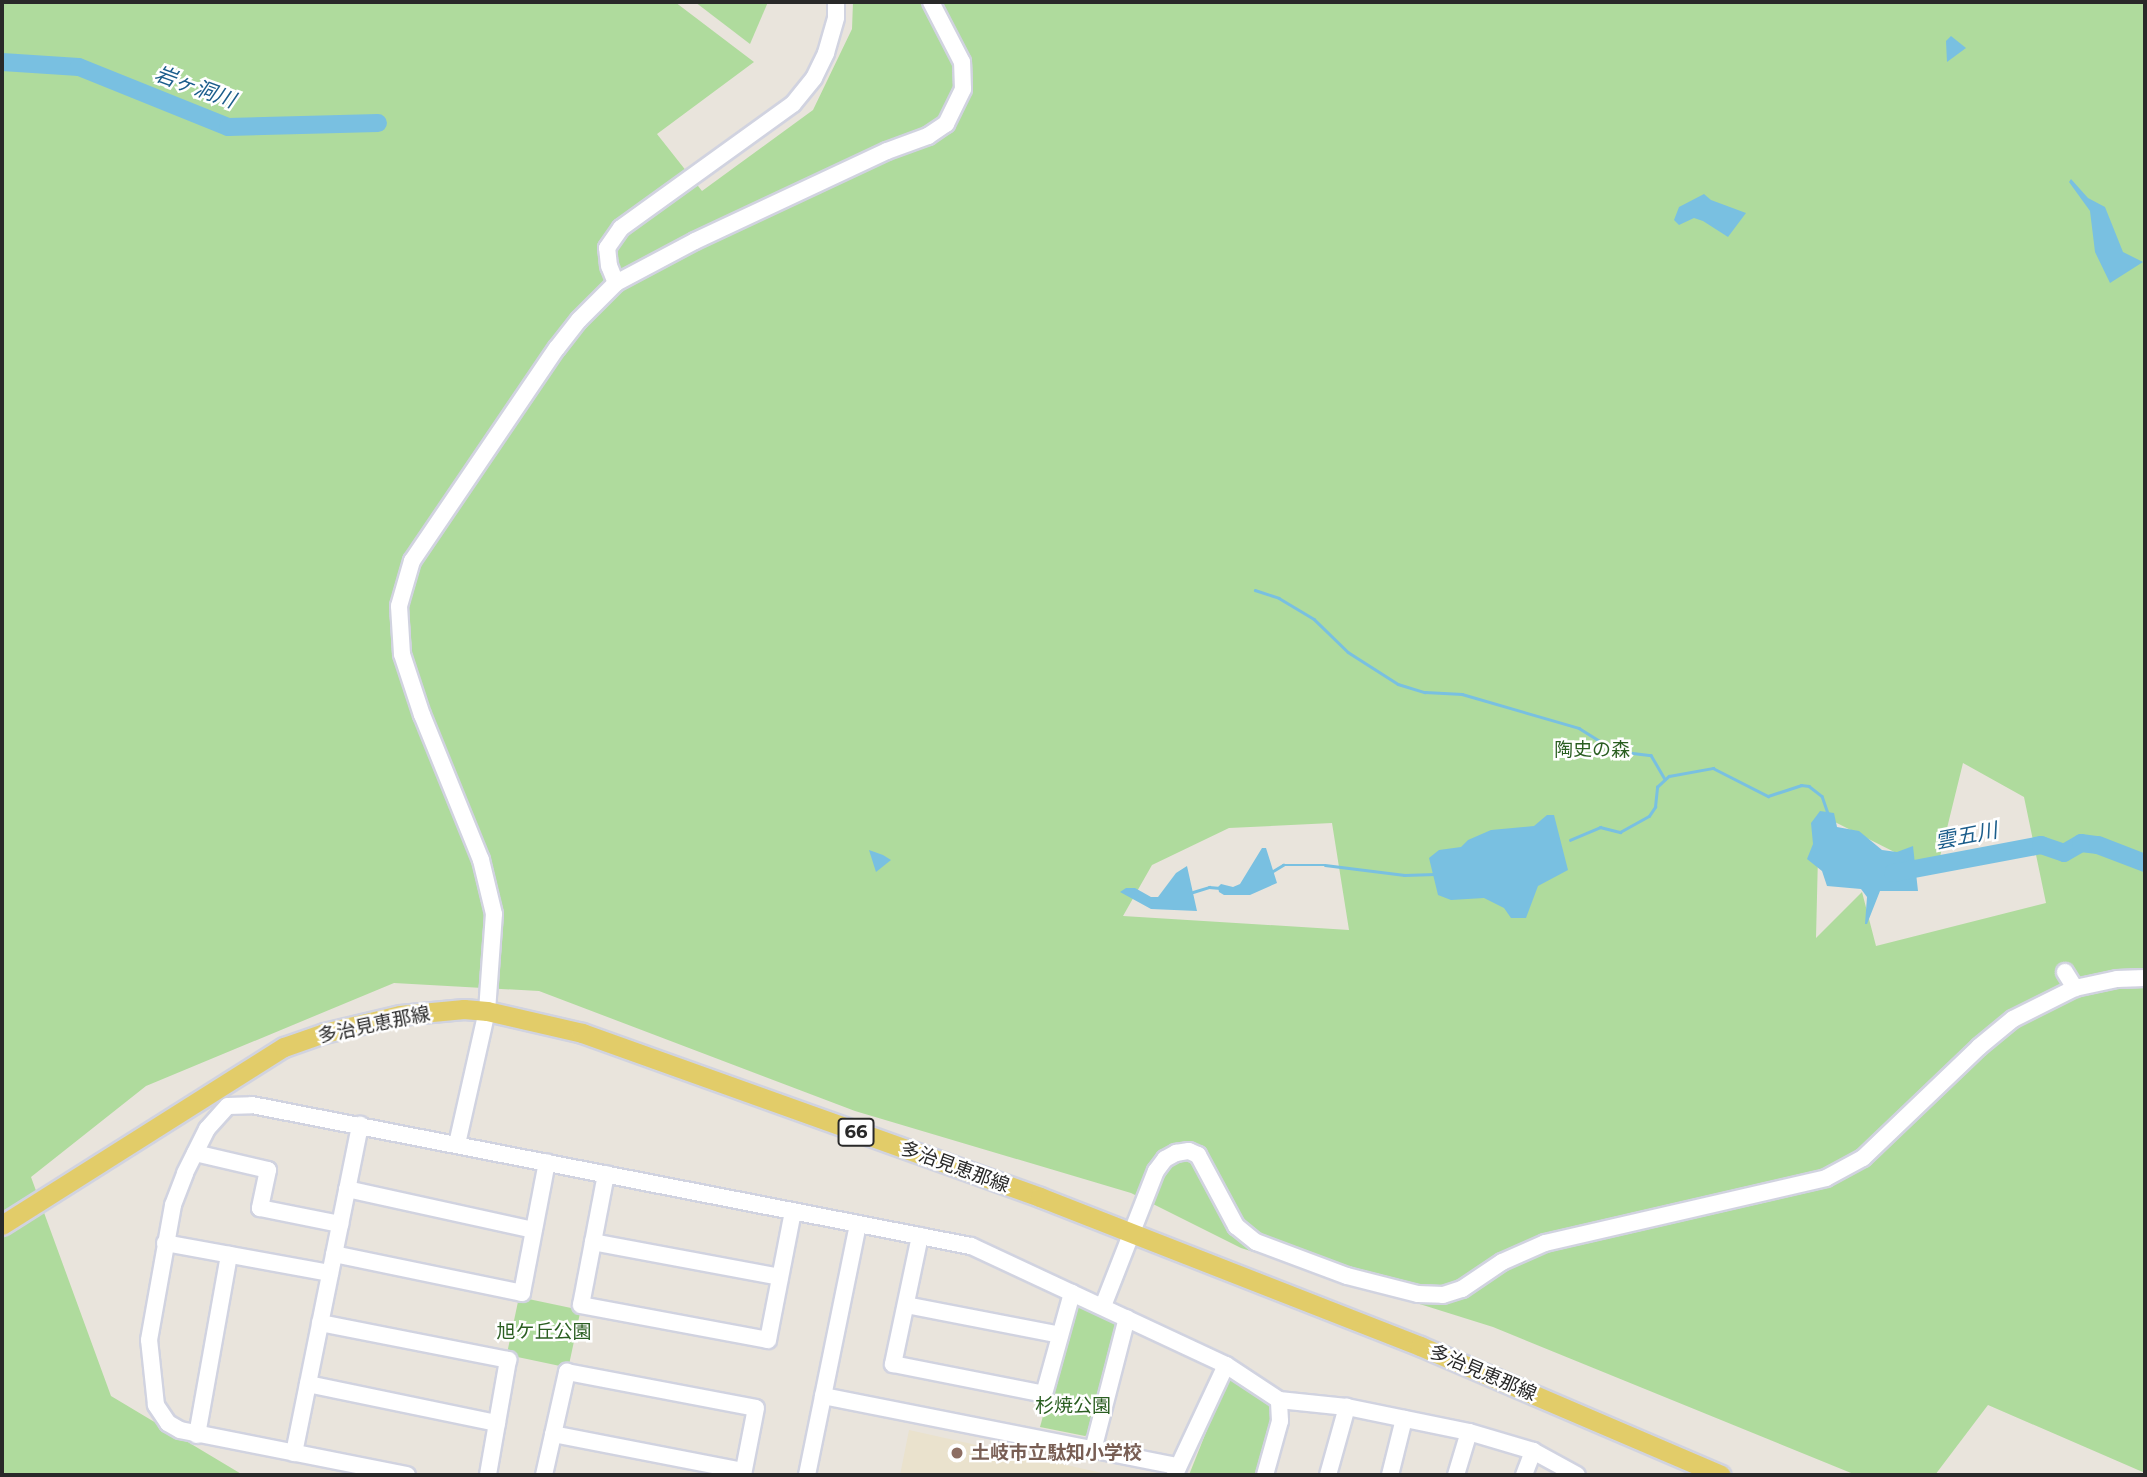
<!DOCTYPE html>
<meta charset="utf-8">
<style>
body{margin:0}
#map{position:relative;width:2147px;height:1477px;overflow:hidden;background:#e9e4dc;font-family:Montserrat,"Noto Sans JP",sans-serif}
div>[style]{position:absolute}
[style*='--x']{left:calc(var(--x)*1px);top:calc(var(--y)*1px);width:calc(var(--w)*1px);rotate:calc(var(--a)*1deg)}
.education>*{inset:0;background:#eae2cd}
.green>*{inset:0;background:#afdb9d;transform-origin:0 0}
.water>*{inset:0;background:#79c0e1}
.stream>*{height:2.5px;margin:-1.25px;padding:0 1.25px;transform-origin:1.25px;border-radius:1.25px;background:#79c0e1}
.river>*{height:18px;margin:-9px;padding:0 9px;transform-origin:9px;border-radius:9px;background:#79c0e1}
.roads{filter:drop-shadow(2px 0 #d1d3e0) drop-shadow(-2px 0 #d1d3e0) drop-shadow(0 2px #d1d3e0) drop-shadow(0 -2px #d1d3e0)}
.minor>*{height:16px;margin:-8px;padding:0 8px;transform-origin:8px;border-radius:8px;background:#fff}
.major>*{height:19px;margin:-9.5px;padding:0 9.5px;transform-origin:9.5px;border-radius:9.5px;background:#e2cc69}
.dots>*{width:19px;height:19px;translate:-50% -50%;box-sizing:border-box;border:4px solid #fff;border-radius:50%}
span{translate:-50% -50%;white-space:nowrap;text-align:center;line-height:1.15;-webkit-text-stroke:5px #fff;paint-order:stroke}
.shield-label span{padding:2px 5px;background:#fff;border:2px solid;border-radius:5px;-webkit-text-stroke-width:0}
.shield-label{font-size:18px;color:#292929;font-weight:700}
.park-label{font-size:19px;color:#2a5e21}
.street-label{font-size:19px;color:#292929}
.education-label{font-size:19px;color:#785e54;font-weight:700}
.left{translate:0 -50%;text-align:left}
.water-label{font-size:21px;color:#1b5d8b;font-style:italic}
.frame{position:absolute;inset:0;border:4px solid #292929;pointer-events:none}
</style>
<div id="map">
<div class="education">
<i style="clip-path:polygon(909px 1430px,1111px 1475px,900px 1475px)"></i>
</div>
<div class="green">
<i style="clip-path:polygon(evenodd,2px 2px,675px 2px,754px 62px,657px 134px,702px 191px,813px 110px,852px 29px,853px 2px,2145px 2px,2145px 1473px,1988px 1405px,1935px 1475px,1856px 1475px,1493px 1327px,1241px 1248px,1131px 1193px,855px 1111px,539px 991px,394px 983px,146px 1086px,31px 1177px,111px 1396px,243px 1475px,2px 1475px,2px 2px,1963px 763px,2024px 797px,2046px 903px,1876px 946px,1862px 892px,1816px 938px,1819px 814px,1936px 873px,1963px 763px,2px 2px,1332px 823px,1349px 930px,1123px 916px,1152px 865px,1229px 828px,1332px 823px)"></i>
<i style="clip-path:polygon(695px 2px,768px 2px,750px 44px)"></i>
<i style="left:519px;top:1297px;width:63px;height:59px;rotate:12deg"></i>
<i style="clip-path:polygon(1079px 1304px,1119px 1323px,1093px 1431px,1085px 1436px,1040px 1427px,1073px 1307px)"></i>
<i style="clip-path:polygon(1230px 1372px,1264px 1396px,1274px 1417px,1260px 1475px,1189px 1475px)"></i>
</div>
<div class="water">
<i style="clip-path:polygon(1951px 36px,1966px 48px,1947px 62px,1946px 41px)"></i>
<i style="clip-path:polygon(2071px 179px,2088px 198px,2105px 207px,2123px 252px,2143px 262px,2110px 283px,2095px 252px,2090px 211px,2069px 182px)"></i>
<i style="clip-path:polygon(1704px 194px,1711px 200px,1746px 213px,1728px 237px,1703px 221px,1694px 218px,1679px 225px,1674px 220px,1679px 207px)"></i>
<i style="clip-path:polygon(1820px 811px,1834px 813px,1837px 827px,1859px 831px,1882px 850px,1897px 852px,1913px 846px,1918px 891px,1880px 891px,1867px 924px,1865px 924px,1867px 897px,1861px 889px,1827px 886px,1822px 871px,1807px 859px,1813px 844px,1811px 823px)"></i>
<i style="clip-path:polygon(1547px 815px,1554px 815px,1568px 870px,1538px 886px,1526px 918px,1511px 918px,1504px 908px,1484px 898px,1451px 900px,1438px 895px,1429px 858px,1439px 850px,1461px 847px,1468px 840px,1491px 830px,1534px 826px)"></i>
<i style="clip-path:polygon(1262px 848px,1266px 848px,1277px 883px,1250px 895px,1224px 895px,1219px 892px,1218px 887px,1221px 884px,1233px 887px,1240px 884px)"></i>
<i style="clip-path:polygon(869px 850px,883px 855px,891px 860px,876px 872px)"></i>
<i style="clip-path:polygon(1187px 866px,1197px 911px,1151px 909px,1120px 892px,1126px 888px,1135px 888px,1151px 897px,1158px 897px,1176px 873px)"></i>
</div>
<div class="stream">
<i style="--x:1255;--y:590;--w:25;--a:18"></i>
<i style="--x:1279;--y:598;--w:41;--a:31"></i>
<i style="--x:1314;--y:619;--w:47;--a:44.1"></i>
<i style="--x:1348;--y:652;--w:59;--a:32.6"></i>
<i style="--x:1398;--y:684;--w:28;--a:17"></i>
<i style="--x:1425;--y:692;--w:37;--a:3"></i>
<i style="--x:1462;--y:694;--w:122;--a:16.2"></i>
<i style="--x:1579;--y:728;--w:44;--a:31.9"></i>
<i style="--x:1616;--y:751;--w:35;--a:7"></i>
<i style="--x:1651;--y:755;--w:28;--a:60"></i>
<i style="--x:1570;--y:840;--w:33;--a:-23"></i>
<i style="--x:1600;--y:827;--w:21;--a:14"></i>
<i style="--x:1620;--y:832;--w:33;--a:-29"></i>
<i style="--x:1649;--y:816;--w:11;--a:-56"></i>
<i style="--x:1655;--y:807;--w:20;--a:-84"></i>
<i style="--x:1657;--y:787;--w:16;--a:-43"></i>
<i style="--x:1669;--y:776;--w:45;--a:-10.3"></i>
<i style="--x:1713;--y:768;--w:62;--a:27"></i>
<i style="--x:1768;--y:796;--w:35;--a:-18"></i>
<i style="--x:1801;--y:785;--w:8;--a:7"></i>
<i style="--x:1809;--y:786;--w:16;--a:38"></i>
<i style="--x:1822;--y:796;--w:18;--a:71"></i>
<i style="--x:1273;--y:871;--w:12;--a:-31"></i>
<i style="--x:1283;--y:865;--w:42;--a:0"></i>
<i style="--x:1325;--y:865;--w:80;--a:7.2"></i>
<i style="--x:1404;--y:875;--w:31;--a:-2"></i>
<i style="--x:1193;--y:892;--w:17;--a:-17"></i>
<i style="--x:1209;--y:887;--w:11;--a:5"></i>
</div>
<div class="river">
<i style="--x:2;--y:62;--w:77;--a:3.7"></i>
<i style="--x:79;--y:67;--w:161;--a:21.9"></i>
<i style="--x:228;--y:127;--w:150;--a:-1.5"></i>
<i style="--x:1893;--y:873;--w:151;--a:-10.7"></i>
<i style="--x:2041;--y:845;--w:24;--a:19"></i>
<i style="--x:2064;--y:853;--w:20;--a:-30"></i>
<i style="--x:2081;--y:843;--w:17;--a:7"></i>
<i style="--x:2098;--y:845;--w:50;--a:21"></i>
</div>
<div class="roads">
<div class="minor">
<i style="--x:616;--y:283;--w:18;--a:-112"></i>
<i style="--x:609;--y:266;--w:18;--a:-96"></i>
<i style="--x:607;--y:248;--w:24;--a:-55"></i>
<i style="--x:621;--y:228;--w:212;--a:-35.8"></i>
<i style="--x:793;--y:104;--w:33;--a:-51"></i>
<i style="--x:814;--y:78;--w:28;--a:-64"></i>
<i style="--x:826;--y:53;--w:37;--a:-74"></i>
<i style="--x:836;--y:17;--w:15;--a:-90"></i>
<i style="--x:2065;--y:972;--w:19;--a:58"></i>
<i style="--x:457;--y:1144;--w:136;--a:-77.3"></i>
<i style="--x:487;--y:1011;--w:97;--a:-85.9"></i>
<i style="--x:494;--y:914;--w:56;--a:-103.5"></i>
<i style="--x:481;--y:860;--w:157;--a:-112.1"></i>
<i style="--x:422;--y:715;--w:64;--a:-108.2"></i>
<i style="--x:402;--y:654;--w:48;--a:-93.6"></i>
<i style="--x:399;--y:606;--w:47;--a:-73.9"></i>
<i style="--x:412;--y:561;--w:258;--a:-55.8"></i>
<i style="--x:557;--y:348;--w:36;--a:-52"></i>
<i style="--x:579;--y:320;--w:52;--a:-45"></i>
<i style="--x:616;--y:283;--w:89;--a:-28"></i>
<i style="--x:695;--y:241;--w:212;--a:-25.1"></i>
<i style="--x:887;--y:151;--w:44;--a:-20.1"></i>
<i style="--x:928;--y:136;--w:22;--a:-34"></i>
<i style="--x:946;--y:124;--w:39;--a:-64"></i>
<i style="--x:963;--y:89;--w:27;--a:-92"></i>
<i style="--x:962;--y:62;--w:68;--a:-117.3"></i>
<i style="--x:195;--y:1153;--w:75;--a:13.1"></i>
<i style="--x:268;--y:1170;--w:39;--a:102"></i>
<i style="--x:260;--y:1208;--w:82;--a:11.3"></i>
<i style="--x:606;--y:1174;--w:133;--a:100.8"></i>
<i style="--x:581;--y:1305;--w:190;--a:10.6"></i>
<i style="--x:768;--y:1340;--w:131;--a:-79"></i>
<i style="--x:347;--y:1189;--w:191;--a:12.4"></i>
<i style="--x:920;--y:1236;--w:131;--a:101.9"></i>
<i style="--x:893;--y:1364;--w:154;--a:11.2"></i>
<i style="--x:1044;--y:1394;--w:105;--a:-74.5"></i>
<i style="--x:593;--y:1242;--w:190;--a:10.6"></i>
<i style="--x:165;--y:1243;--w:168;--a:10.3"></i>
<i style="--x:334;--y:1254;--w:192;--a:11.7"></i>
<i style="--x:522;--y:1293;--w:133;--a:-79.2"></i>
<i style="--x:906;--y:1305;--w:157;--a:11"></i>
<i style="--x:1103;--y:1306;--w:145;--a:-68.6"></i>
<i style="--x:1156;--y:1171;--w:15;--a:-53"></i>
<i style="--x:1165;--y:1159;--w:13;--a:-29"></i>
<i style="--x:1176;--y:1153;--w:13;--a:-9"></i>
<i style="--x:1189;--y:1151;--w:10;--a:24"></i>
<i style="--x:1198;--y:1155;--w:81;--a:61.8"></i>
<i style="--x:1236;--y:1226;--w:26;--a:39"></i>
<i style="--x:1256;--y:1242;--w:97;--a:20.5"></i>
<i style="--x:1347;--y:1276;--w:73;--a:14.2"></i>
<i style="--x:1418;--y:1294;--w:25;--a:2"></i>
<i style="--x:1443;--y:1295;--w:20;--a:-18"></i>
<i style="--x:1462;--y:1289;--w:48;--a:-34"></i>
<i style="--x:1502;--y:1262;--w:47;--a:-23.8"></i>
<i style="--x:1545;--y:1243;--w:288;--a:-13"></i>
<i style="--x:1826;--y:1178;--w:42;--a:-28.4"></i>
<i style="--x:1863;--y:1158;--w:161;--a:-43.7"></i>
<i style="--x:1979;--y:1047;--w:44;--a:-39.5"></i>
<i style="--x:2013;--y:1019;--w:69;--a:-26.6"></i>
<i style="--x:2075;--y:988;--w:43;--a:-12.1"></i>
<i style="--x:2117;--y:979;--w:28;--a:-2"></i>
<i style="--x:320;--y:1323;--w:192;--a:11.1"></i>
<i style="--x:508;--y:1360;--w:117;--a:99.9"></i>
<i style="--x:308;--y:1384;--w:193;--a:11.7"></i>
<i style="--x:823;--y:1396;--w:362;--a:11.2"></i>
<i style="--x:553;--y:1434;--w:194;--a:11"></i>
<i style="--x:197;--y:1435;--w:183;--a:-79.9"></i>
<i style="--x:1093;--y:1450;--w:136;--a:-75.6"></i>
<i style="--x:294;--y:1453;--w:335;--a:-78.6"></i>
<i style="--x:1175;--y:1474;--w:120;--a:-64.9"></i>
<i style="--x:407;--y:1475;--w:231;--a:-168.8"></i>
<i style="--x:180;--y:1430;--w:14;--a:-150"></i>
<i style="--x:168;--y:1423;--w:22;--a:-124"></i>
<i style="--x:156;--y:1405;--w:65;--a:-96.1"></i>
<i style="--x:149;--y:1340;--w:137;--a:-79.9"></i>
<i style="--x:173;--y:1205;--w:34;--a:-69"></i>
<i style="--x:185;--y:1173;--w:49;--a:-63.4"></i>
<i style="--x:207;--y:1129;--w:31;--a:-48"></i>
<i style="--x:228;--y:1106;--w:24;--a:-2"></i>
<i style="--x:252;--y:1105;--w:733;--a:11.1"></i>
<i style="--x:971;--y:1246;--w:281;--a:25"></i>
<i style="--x:1226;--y:1365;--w:64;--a:33.4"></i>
<i style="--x:1279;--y:1400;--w:68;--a:5.9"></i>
<i style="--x:1347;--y:1407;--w:125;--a:11.6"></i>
<i style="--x:1469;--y:1432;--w:67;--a:16.5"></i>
<i style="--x:1533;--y:1451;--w:50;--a:28.6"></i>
<i style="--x:544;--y:1475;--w:106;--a:-77.4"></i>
<i style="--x:567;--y:1372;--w:192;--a:10.8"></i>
<i style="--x:756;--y:1408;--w:68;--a:101"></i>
<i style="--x:807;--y:1475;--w:256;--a:-78.5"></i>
<i style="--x:1265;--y:1475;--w:56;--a:-74.5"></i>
<i style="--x:1280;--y:1421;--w:21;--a:-93"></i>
<i style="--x:1328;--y:1475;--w:71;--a:-74.4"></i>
<i style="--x:1390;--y:1475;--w:58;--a:-76"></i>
<i style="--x:1456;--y:1475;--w:45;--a:-73.2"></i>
<i style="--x:1524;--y:1475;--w:26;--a:-69"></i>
</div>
<div class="major">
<i style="--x:2;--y:1225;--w:333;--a:-32.3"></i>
<i style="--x:284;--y:1047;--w:42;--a:-19.3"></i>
<i style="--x:324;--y:1033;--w:78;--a:-13.3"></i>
<i style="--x:400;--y:1015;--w:64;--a:-5.4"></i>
<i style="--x:464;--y:1009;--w:23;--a:5"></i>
<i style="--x:487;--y:1011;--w:98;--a:13"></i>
<i style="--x:582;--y:1033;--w:486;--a:19.7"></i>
<i style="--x:1040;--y:1197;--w:408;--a:21.4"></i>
<i style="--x:1420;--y:1346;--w:327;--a:23.2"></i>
</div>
</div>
<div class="dots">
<i style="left:957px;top:1453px;background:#8d6e63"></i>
</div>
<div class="shield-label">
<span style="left:856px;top:1132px">66</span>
</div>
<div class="park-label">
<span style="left:1592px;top:750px">陶史の森</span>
<span style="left:544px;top:1332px">旭ケ丘公園</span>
<span style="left:1073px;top:1406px">杉焼公園</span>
</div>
<div class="street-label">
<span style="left:374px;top:1025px;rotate:-12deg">多治見恵那線</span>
<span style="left:955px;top:1167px;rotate:20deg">多治見恵那線</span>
<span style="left:1483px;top:1373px;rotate:23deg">多治見恵那線</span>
</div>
<div class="education-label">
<span class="left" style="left:971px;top:1453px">土岐市立駄知小学校</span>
</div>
<div class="water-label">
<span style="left:195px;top:87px;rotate:20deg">岩ヶ洞川</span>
<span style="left:1966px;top:836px;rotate:-11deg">雲五川</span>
</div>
<div class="frame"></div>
</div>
